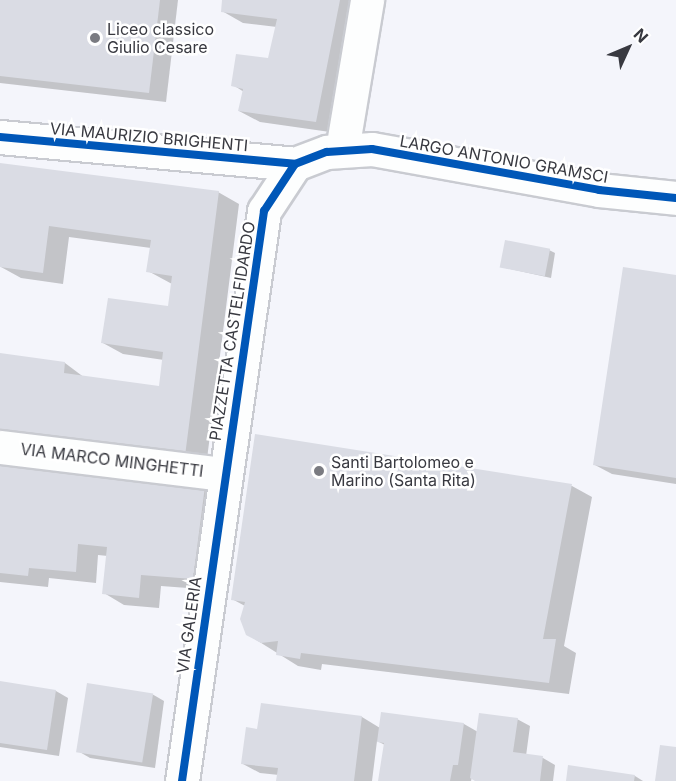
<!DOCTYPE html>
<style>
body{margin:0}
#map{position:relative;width:676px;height:781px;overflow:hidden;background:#f4f5fb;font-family:Inter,sans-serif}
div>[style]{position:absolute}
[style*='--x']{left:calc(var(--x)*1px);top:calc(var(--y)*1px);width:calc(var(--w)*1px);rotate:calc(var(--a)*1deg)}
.shadow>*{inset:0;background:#0003}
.building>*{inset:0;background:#dadce4;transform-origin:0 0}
.roads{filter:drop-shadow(2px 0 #c9cbd1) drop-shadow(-2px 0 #c9cbd1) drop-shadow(0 2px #c9cbd1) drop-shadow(0 -2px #c9cbd1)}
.minor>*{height:33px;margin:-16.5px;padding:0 16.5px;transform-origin:16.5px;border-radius:16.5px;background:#fdfefe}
.cycleway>*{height:8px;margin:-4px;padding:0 4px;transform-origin:4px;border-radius:4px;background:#0057b8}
.dots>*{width:16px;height:16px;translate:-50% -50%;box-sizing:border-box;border:3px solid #fff;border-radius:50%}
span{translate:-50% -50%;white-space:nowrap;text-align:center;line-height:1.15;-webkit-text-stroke:5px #fff;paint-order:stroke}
.poi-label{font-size:16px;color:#383940}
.left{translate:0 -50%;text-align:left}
.street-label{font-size:16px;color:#383940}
.north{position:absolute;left:598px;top:18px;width:60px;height:60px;-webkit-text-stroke:4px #fff;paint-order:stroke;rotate:46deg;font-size:16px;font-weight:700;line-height:24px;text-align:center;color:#383940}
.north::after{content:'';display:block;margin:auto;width:21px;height:27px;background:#383940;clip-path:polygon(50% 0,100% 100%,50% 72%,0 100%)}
</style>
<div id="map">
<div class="shadow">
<i style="clip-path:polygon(0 0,178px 0,166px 102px,0 83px)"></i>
<i style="clip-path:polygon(223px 0,363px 0,337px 133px,260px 122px,239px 111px,244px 92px,233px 85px,269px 60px,277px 27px,243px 23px,222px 11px)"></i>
<i style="clip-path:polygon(0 175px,218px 192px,239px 204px,206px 467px,0 355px,65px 363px,85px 378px,160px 388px,164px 360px,123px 354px,103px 343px,169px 308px,172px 284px,148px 271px,151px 248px,69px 237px,63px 284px,21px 278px,1px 267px)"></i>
<i style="clip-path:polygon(549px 250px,555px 253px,551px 278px,501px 267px)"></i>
<i style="clip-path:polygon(676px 276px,676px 484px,612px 474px,595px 465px)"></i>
<i style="clip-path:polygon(257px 436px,572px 486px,592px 497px,564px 646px,576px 653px,569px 694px,322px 664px,321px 670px,298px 666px,247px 634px,245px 606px,232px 599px)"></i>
<i style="clip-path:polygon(0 464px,204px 488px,225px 500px,214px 590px,161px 586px,159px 608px,124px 605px,104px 593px,108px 556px,98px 555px,96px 583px,49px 578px,48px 587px,0 582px)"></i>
<i style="clip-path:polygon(0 683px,56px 691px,68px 698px,59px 756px,0 747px)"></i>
<i style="clip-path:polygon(152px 694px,164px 701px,155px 768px,90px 758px,78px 751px)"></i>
<i style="clip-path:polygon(262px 705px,362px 717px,380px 728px,464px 724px,478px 732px,517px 719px,530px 726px,526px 756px,543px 758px,555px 765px,553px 781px,476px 781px,472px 777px,471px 781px,380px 781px,385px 745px,377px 741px,372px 781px,279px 781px,279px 775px,260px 773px,243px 764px,259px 730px)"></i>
<i style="clip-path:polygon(635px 776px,643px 781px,567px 781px)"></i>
</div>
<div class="building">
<i style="clip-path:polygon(0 0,160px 0,149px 93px,0 76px)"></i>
<i style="clip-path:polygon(222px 0,340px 0,316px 122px,238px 111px,243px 89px,231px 86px,236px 54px,268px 58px,277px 19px,221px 12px)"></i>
<i style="clip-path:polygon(0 163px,219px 191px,185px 456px,0 433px,0 353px,65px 362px,64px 373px,159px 386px,163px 352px,101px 343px,108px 298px,168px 306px,172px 276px,146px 272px,151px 240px,49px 226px,43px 273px,0 267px)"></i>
<i style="left:505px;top:240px;width:46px;height:28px;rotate:11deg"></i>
<i style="clip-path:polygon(623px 267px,676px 275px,676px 478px,593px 465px)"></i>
<i style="clip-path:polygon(255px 434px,572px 484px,543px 639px,556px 639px,549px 683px,301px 653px,300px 659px,276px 655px,278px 641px,261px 643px,246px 635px,240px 619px,245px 602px,231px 600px)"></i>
<i style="clip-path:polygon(0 464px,205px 486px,193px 579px,141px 575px,139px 598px,102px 594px,107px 547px,78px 544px,76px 572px,29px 568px,28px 576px,0 573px)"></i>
<i style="clip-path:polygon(0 681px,56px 690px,47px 750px,0 743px)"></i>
<i style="left:87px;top:683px;width:67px;height:70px;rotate:9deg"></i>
<i style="clip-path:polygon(261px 703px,362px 716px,354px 781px,276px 781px,278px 768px,241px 764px,246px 727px,257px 729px)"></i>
<i style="clip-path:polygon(381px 712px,464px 723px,458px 765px,453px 765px,450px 781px,378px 781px,384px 743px,377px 742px)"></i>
<i style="clip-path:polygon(479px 713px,518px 718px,513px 752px,543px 756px,540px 781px,475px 781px,470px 778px)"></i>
<i style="clip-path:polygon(660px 745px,676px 747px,676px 781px,655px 781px)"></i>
<i style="clip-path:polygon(568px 765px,635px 775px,634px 781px,566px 781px)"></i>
</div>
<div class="roads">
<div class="minor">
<i style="--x:0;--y:137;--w:296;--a:5.2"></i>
<i style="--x:342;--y:150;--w:152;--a:-80.5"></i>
<i style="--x:0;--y:447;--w:226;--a:6.9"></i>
<i style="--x:182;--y:781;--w:576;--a:-81.81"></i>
<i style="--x:264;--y:211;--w:56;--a:-56.6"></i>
<i style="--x:295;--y:164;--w:34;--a:-21"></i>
<i style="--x:327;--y:152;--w:45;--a:-3.8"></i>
<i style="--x:372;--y:149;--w:231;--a:10.2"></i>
<i style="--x:599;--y:190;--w:77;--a:5.9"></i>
</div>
</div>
<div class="cycleway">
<i style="--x:0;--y:137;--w:296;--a:5.2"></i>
<i style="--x:182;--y:781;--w:576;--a:-81.81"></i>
<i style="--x:264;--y:211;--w:56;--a:-56.6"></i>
<i style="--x:295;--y:164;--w:34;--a:-21"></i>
<i style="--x:327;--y:152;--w:45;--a:-3.8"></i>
<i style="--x:372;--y:149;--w:231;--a:10.2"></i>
<i style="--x:599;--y:190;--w:77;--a:5.9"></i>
</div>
<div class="dots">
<i style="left:95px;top:38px;background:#7a7b81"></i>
<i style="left:319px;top:471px;background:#7a7b81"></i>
</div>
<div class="poi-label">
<span class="left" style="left:107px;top:38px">Liceo classico<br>Giulio Cesare</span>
<span class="left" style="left:331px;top:471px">Santi Bartolomeo e<br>Marino (Santa Rita)</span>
</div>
<div class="street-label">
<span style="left:149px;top:137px;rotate:5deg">VIA MAURIZIO BRIGHENTI</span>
<span style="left:504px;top:159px;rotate:10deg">LARGO ANTONIO GRAMSCI</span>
<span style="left:232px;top:331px;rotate:-81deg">PIAZZETTA CASTELFIDARDO</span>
<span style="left:112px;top:460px;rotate:7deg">VIA MARCO MINGHETTI</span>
<span style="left:189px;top:625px;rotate:-82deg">VIA GALERIA</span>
</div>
<div class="north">N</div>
</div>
